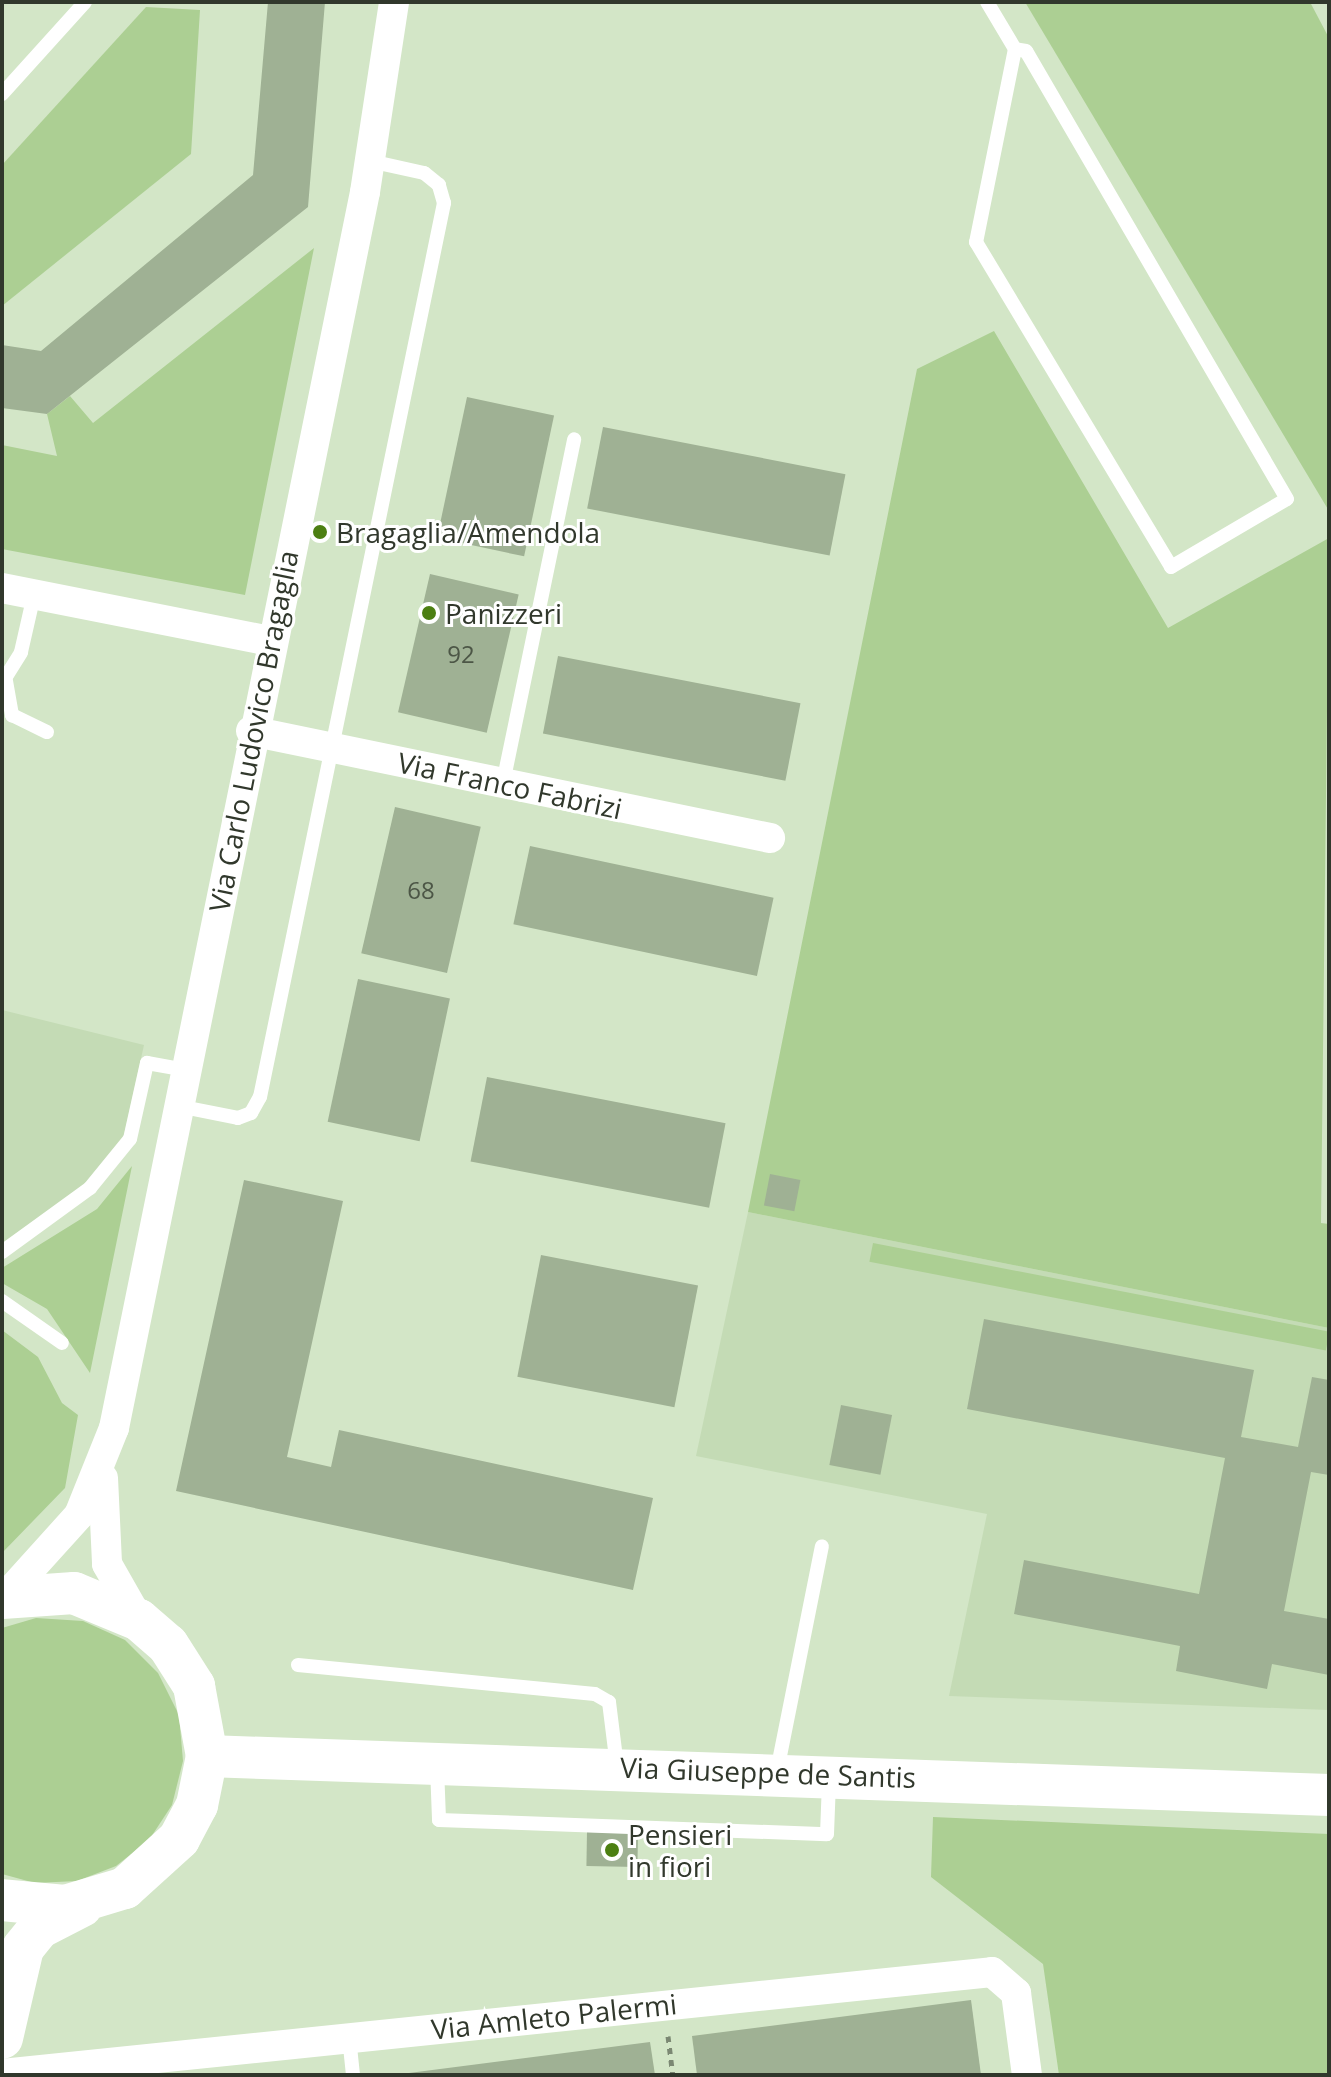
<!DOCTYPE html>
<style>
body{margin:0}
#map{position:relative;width:1331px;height:2077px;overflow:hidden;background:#d3e6c7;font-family:"Open Sans",sans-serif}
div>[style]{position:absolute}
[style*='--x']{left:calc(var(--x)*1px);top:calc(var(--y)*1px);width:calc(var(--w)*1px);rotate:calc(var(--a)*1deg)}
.built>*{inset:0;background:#c4dbb5}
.green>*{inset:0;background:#accf93;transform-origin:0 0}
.building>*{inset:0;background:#9fb194;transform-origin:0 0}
.path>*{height:5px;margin-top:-2.5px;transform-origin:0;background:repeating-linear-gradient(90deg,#7b8873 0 6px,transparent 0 12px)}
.service>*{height:14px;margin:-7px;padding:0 7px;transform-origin:7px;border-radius:7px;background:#fff}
.minor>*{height:30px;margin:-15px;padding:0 15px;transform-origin:15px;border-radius:15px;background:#fff}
.secondary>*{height:42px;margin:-21px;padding:0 21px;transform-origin:21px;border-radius:21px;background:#fff}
.dots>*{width:22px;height:22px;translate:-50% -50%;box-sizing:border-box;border:4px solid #fff;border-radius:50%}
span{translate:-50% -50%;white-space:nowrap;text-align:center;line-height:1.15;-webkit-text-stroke:6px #fff;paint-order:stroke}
.number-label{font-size:24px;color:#4c5646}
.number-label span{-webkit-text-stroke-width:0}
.poi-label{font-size:28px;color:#31382c}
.left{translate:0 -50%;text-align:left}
.street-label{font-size:28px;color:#31382c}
.frame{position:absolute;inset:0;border:4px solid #31382c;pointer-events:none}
</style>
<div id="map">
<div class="built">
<i style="clip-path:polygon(2px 1010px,144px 1045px,124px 1135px,82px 1187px,2px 1243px)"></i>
<i style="clip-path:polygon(748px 1212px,1329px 1328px,1329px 1710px,949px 1696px,987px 1514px,696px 1456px)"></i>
</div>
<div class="green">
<i style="clip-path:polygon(1025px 2px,1310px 2px,1329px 38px,1329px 511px)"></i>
<i style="clip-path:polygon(146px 7px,200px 10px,191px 154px,2px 306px,2px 165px)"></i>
<i style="clip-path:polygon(314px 248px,245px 595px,2px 549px,2px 445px,57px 456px,47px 414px,70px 396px,93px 423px)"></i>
<i style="clip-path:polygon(994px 331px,1168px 628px,1329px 538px,1321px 1223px,1329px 1224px,1329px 1328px,748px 1212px,917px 369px)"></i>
<i style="clip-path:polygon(132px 1166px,90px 1373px,47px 1309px,2px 1283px,2px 1268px,97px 1209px)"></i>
<i style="left:873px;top:1243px;width:465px;height:19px;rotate:11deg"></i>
<i style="clip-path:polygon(2px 1330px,38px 1357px,62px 1403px,78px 1415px,65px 1488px,2px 1553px)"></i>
<i style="clip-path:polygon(36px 1618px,83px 1621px,125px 1640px,158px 1673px,179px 1715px,183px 1761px,172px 1805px,149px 1840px,116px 1866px,77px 1881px,35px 1883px,2px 1874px,2px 1628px)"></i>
<i style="clip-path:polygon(933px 1817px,1329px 1834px,1329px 2075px,1059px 2075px,1043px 1964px,931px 1877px)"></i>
</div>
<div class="building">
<i style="clip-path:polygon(268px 2px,325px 2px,308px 207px,47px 414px,2px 408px,2px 345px,41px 351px,253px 175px)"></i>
<i style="left:467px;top:397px;width:89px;height:144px;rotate:12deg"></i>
<i style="left:603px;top:427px;width:247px;height:83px;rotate:11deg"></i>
<i style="left:430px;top:574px;width:91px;height:142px;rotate:13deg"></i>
<i style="left:558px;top:656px;width:247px;height:79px;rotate:11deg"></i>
<i style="left:395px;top:807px;width:88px;height:150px;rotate:13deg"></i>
<i style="left:530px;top:846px;width:249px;height:80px;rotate:12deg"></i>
<i style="left:358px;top:979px;width:94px;height:146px;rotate:12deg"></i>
<i style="left:487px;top:1077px;width:243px;height:86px;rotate:11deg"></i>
<i style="left:770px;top:1174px;width:31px;height:32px;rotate:11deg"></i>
<i style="clip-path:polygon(244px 1180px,343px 1201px,287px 1457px,331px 1467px,339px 1430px,653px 1498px,633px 1590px,176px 1491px)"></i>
<i style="left:541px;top:1255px;width:160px;height:124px;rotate:11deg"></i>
<i style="clip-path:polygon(984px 1319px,1254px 1370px,1241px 1437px,1298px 1447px,1312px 1377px,1329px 1380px,1329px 1475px,1311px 1472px,1284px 1611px,1329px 1619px,1329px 1675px,1272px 1664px,1267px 1689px,1176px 1671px,1180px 1646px,1014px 1614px,1024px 1560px,1199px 1594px,1225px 1458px,967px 1409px)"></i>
<i style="left:841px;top:1405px;width:52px;height:61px;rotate:11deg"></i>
<i style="left:587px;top:1832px;width:51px;height:34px;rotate:1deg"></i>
<i style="clip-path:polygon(971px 2000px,981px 2075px,697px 2075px,692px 2036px)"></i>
<i style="clip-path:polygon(650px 2042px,655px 2075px,409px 2075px,409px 2073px)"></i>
</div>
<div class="path">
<i style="--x:668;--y:2036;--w:39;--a:83"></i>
</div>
<div class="service">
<i style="--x:987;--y:2;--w:55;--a:59.2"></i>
<i style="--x:1015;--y:49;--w:197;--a:101.4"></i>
<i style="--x:976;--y:242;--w:379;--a:59"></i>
<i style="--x:1171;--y:567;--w:134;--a:-30.4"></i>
<i style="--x:1287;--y:499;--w:518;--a:-120.22"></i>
<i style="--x:1026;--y:51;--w:11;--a:-170"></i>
<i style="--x:2;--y:94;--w:124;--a:-47.9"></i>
<i style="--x:6;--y:681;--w:35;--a:80"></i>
<i style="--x:12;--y:715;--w:39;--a:26"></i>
<i style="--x:2;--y:683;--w:36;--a:-58"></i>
<i style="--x:21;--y:652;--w:58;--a:-77.2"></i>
<i style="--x:503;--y:783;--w:351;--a:-78.3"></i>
<i style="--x:178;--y:1106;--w:61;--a:11.3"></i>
<i style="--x:238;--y:1118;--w:14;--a:-21"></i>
<i style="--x:251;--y:1113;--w:18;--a:-61"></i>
<i style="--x:260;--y:1097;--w:913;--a:-78.37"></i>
<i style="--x:444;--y:203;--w:19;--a:-106"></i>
<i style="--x:439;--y:185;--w:19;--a:-141"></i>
<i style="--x:424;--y:173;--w:55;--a:-167.5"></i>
<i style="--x:2;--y:1252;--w:109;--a:-36"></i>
<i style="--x:90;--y:1188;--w:63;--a:-50.8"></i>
<i style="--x:130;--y:1139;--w:78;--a:-77.4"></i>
<i style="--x:147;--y:1063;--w:39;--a:10"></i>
<i style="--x:2;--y:1301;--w:73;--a:35"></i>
<i style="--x:298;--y:1665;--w:298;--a:5.6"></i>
<i style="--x:595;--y:1694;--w:16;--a:30"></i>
<i style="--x:609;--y:1702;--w:64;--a:82.9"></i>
<i style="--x:437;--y:1767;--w:53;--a:87.8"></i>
<i style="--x:439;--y:1820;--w:388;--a:2.1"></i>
<i style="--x:827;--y:1834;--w:53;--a:-87.8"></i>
<i style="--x:777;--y:1771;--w:229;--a:-78.7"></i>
<i style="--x:349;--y:2037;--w:38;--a:84"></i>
</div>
<div class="minor">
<i style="--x:2;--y:588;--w:273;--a:11.2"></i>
<i style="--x:251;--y:731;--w:530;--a:11.65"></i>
<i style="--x:103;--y:1478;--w:86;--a:87.3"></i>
<i style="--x:107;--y:1564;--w:64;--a:60.3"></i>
<i style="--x:5;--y:1597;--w:110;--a:-47.9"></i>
<i style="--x:79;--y:1515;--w:94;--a:-68.1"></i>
<i style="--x:114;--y:1428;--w:1261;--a:-78.52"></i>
<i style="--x:365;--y:192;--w:192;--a:-81.3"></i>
<i style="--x:2;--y:2074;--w:995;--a:-5.88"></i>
<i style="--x:992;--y:1972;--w:32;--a:41"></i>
<i style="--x:1016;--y:1993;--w:83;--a:82.4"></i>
</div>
<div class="secondary">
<i style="--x:2;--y:1598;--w:72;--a:-4"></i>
<i style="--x:74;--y:1593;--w:70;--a:22.6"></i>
<i style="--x:139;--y:1620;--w:38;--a:41"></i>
<i style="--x:168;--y:1645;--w:49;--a:57.6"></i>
<i style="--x:194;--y:1686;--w:71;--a:79.5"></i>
<i style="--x:207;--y:1756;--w:50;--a:101.5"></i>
<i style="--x:197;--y:1805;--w:38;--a:118"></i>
<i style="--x:179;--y:1839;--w:73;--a:137.8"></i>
<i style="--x:125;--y:1888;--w:63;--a:163.3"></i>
<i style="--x:65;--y:1906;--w:63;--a:-174.6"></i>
<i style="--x:207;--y:1756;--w:1123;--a:1.99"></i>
<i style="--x:2;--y:2038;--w:92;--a:-76.9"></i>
<i style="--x:23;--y:1948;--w:26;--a:-51"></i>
<i style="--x:39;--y:1928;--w:48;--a:-27.1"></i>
</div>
<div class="dots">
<i style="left:320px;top:532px;background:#4c7f12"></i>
<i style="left:429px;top:613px;background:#4c7f12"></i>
<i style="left:612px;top:1850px;background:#4c7f12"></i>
</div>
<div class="number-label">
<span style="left:461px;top:654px">92</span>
<span style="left:421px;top:890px">68</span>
</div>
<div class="poi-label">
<span class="left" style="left:336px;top:532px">Bragaglia/Amendola</span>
<span class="left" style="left:445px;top:613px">Panizzeri</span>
<span class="left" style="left:628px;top:1850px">Pensieri<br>in fiori</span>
</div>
<div class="street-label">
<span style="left:253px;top:731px;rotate:-79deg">Via Carlo Ludovico Bragaglia</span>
<span style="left:510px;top:785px;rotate:12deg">Via Franco Fabrizi</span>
<span style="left:768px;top:1772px;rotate:2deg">Via Giuseppe de Santis</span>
<span style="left:554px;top:2016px;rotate:-6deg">Via Amleto Palermi</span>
</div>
<div class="frame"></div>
</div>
